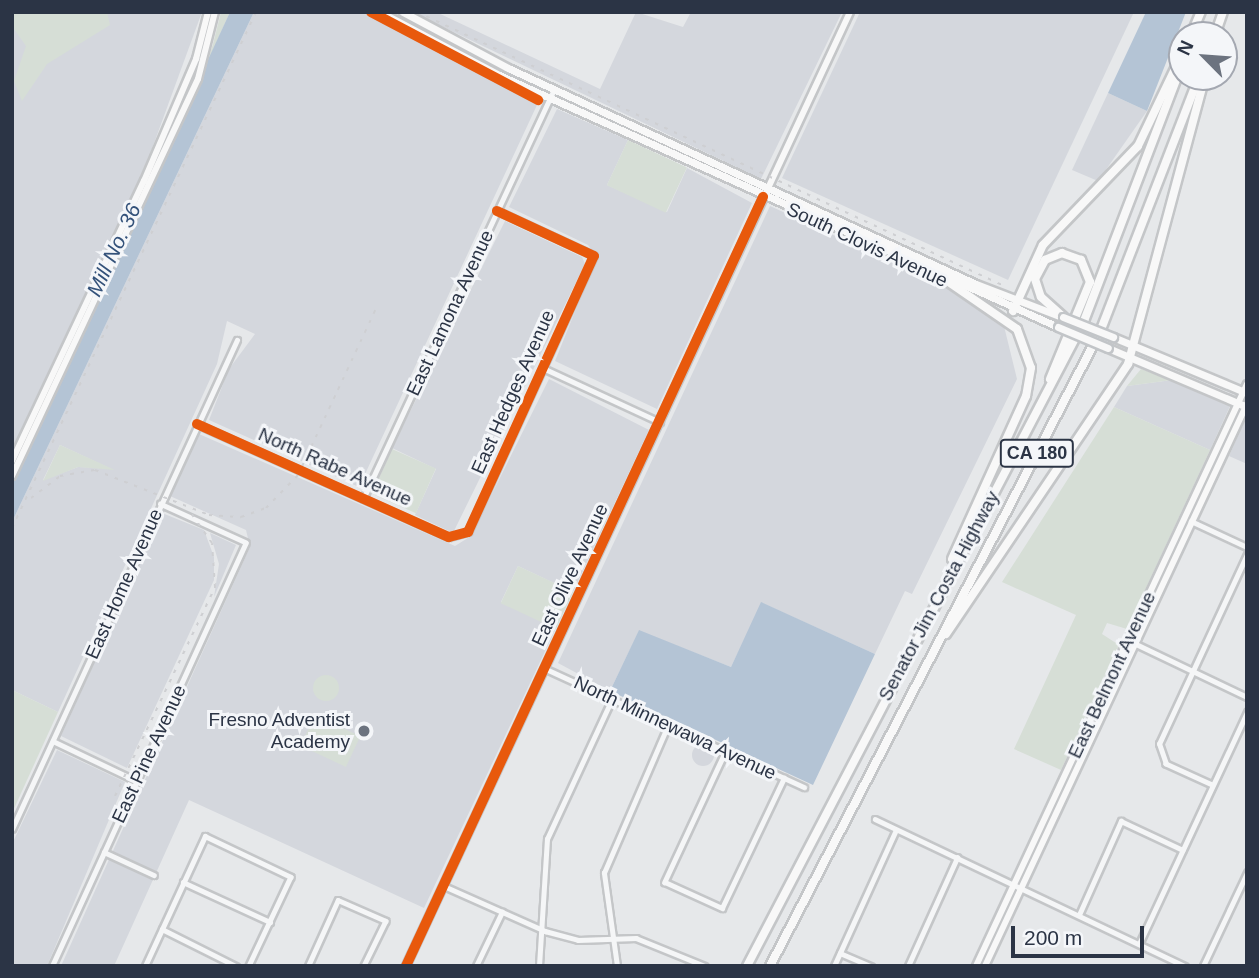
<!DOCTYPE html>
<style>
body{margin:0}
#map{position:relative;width:1259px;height:978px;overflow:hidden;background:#e6e8ea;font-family:Arial,sans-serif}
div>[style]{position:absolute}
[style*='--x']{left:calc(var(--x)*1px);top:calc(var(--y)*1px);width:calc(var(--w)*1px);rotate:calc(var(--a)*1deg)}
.built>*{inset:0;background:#d4d7dd}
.round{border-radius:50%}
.green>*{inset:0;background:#d6ded6;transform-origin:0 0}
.water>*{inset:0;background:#b4c4d5}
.roads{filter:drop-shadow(2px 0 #c4c6c8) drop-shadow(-2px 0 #c4c6c8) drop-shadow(0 2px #c4c6c8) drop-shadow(0 -2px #c4c6c8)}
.street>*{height:4.5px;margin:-2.25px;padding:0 2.25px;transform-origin:2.25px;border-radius:2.25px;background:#f5f6f7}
.secondary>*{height:6px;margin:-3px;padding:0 3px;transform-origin:3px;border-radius:3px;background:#f8f8f8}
.primary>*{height:7px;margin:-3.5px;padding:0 3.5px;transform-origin:3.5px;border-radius:3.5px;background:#f8f8f8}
.highway>*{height:8px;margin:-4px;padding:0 4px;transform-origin:4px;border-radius:4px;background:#f8f8f8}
.rail>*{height:2px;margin-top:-1px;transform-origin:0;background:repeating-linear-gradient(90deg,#cecfd2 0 3.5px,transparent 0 10.5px)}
.bridges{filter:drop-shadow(2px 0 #c2c5c8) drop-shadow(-2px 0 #c2c5c8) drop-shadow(0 2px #c2c5c8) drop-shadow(0 -2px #c2c5c8)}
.primary-bridge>*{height:7px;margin:-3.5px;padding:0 3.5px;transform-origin:3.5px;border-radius:3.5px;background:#f8f8f8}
.cycleway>*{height:10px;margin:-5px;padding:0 5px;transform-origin:5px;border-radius:5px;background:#e8590c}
.dots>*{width:19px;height:19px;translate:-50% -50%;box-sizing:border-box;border:4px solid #f4f6f9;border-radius:50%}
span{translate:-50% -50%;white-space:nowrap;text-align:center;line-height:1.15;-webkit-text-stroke:6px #f4f6f9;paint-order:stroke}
.shield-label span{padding:2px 5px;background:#f4f6f9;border:2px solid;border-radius:5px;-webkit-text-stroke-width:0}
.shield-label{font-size:18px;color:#2b3445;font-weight:700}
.street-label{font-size:19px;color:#2b3445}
.poi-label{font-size:19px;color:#2b3445}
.right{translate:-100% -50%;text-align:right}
.water-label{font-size:21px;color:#34527a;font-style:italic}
.frame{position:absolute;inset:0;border:14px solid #2b3445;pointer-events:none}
.north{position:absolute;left:1168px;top:21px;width:70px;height:70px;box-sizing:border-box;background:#f4f6f9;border:2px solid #a4a8b1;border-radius:50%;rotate:295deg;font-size:19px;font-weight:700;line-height:28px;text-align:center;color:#2b3445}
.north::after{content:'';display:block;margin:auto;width:24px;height:32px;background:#6c737f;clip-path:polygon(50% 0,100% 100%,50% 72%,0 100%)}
.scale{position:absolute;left:1011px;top:926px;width:133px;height:32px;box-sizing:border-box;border:4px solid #2b3445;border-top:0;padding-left:9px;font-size:21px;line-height:24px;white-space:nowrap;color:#2b3445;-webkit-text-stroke:5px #f4f6f9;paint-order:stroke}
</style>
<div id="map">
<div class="built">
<i style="clip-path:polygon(12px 12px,202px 12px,142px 176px,12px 453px)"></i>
<i style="clip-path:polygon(evenodd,254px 12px,369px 12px,535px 98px,537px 105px,359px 487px,209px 420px,229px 369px,255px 334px,227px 321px,217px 364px,58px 712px,12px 690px,12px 522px,254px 12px,60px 445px,109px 468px,110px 468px,78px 467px,43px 480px,60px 445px)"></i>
<i style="clip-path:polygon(412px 12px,436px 12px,600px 89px,636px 12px,683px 27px,691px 12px,842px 12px,761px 179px)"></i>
<i style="clip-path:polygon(860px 12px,1134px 12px,1008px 280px,782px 178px)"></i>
<i style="clip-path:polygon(1108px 93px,1147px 111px,1098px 181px,1072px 170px)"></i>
<i style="clip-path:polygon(557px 109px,628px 140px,607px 185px,667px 212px,687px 168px,752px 203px,657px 409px,555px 361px,597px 257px,588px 245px,509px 207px)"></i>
<i style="clip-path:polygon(770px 206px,949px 288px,1003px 322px,1017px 379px,912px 594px,905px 591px,875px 654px,762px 603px,731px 667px,639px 631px,610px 691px,558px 663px)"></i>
<i style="clip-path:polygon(505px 221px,582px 257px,585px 264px,453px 533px,415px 515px,436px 469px,392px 448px)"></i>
<i style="clip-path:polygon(549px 379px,649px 430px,573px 592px,518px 566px,501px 602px,556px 628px,424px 908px,189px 800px,114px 966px,61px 966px,250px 547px,246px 530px,170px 496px,199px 434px,455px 546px,471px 536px)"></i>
<i style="clip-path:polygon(1172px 380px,1230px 406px,1210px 450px,1114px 407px,1127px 386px)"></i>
<i style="clip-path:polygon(1247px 416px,1247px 464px,1229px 456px)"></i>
<i style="clip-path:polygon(162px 513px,204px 530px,214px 557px,214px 580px,127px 768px,61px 736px)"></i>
<i style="clip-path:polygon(210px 533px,236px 545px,214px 597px,219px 564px)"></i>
<i class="round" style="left:692px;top:744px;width:22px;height:22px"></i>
<i style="clip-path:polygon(57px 750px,125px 782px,47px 966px,12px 966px,12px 844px)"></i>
</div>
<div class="green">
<i style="clip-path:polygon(12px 12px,107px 12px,110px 25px,47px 64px,22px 101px,14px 81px,26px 46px,12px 26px)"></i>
<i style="clip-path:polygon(221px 12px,230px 12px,205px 68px,213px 44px)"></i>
<i style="left:628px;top:140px;width:65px;height:50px;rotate:25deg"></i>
<i style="clip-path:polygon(1141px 369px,1172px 380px,1127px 386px)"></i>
<i style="clip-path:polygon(1114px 407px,1210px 450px,1127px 629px,1107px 623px,1102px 634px,1119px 645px,1061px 770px,1014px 749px,1076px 615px,1002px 582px)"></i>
<i style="clip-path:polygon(60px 445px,115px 470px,78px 467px,43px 481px)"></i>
<i style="left:392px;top:449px;width:48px;height:49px;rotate:24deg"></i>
<i style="left:518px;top:566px;width:61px;height:41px;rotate:25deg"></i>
<i class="round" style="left:313px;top:675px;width:26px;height:26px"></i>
<i style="clip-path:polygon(12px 690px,58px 712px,12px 813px)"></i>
<i style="left:315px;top:715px;width:50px;height:34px;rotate:25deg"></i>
</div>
<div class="water">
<i style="clip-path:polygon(230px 12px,254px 12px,12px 522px,12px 485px)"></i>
<i style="clip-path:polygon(1146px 12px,1186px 12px,1147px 111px,1108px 93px)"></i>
<i style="clip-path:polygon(761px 602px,875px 654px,813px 785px,610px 691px,639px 630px,731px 667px)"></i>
</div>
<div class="roads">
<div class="street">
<i style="--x:543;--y:368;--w:129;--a:24.8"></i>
<i style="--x:197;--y:424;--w:276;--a:24.2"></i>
<i style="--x:449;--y:537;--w:20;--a:-15"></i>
<i style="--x:468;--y:532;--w:303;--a:-65.5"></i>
<i style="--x:594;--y:256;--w:107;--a:-155.1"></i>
<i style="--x:363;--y:499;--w:452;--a:-65"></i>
<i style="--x:1191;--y:521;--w:62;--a:24.9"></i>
<i style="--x:1134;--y:643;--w:125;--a:25.5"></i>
<i style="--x:546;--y:669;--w:284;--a:24.6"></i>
<i style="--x:53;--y:741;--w:93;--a:25.5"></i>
<i style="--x:726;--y:751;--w:145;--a:115"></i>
<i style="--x:665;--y:882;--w:63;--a:24.5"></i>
<i style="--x:722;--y:908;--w:144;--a:-64.5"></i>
<i style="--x:1212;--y:785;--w:51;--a:-155.5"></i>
<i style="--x:1166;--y:764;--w:21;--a:-109"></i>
<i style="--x:1159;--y:744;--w:209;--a:-65.1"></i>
<i style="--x:875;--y:819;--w:343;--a:25.4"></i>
<i style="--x:12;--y:829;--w:538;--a:-65.29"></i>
<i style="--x:104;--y:852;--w:55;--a:24.7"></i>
<i style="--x:183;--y:882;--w:96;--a:24.7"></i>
<i style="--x:444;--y:886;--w:111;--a:24"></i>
<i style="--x:545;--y:931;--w:34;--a:15"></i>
<i style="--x:578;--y:940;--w:58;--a:-2"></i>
<i style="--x:636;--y:938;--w:74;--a:22.1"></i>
<i style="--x:1079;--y:915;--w:103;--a:-65.9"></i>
<i style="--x:1121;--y:821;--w:68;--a:25.1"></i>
<i style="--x:162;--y:929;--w:83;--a:26.6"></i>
<i style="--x:1139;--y:944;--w:256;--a:-65"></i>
<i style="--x:840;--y:953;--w:34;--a:23"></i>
<i style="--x:52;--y:966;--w:465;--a:-65.4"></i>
<i style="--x:246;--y:543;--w:94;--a:-155.6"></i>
<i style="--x:145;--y:966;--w:143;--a:-65.2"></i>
<i style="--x:205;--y:836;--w:95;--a:25.5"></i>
<i style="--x:291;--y:877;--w:98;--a:115.3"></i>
<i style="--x:308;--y:966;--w:72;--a:-65.6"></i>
<i style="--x:338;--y:900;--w:52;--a:23.6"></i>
<i style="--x:386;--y:921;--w:50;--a:116.1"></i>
<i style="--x:476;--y:966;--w:60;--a:-64.3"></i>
<i style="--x:539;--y:966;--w:127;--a:-86.4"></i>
<i style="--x:547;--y:839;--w:154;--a:-65.1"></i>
<i style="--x:617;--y:966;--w:94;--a:-98"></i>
<i style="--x:604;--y:873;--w:161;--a:-66.6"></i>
<i style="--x:834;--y:966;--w:149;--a:-65.5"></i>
<i style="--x:908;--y:966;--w:119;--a:-65.6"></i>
<i style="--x:1203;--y:966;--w:103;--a:-64.7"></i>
</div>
<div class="secondary">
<i style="--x:12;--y:461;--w:310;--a:-64.8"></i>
<i style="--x:144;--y:181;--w:133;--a:-66.9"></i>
<i style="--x:196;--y:59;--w:49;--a:-75.7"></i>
<i style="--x:12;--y:476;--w:438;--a:-64.9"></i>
<i style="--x:198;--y:79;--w:69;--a:-75.8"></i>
<i style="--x:406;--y:966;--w:1052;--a:-65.04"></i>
<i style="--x:976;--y:966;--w:642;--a:-65.03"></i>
<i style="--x:985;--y:966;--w:620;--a:-65.01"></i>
</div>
<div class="primary">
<i style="--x:380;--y:12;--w:132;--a:27.9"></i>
<i style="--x:497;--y:74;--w:615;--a:24.27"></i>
<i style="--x:403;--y:12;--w:119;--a:28.1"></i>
<i style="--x:508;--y:68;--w:515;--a:24.78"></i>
<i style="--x:976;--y:284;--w:92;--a:21"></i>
<i style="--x:1113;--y:337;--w:145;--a:22.7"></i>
<i style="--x:1108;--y:348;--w:151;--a:23"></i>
</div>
<div class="highway">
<i style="--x:1191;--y:35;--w:25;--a:-67"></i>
<i style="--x:1215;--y:35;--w:24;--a:-71"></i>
<i style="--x:950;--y:283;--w:81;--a:34.5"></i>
<i style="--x:1017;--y:329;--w:41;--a:70.3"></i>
<i style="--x:1031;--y:368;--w:28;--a:100"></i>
<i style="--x:1026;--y:396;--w:179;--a:114.4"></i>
<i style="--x:1013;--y:311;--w:72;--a:-65.6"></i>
<i style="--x:1043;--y:245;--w:137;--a:-46.2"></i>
<i style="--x:1138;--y:146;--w:102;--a:-64.4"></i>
<i style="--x:1050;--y:379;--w:105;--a:-67.6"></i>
<i style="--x:1090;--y:282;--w:24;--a:-112"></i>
<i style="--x:1081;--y:260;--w:20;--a:-160"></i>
<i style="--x:1062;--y:253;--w:18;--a:158"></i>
<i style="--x:1045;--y:260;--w:21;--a:118"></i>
<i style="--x:1035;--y:279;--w:19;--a:72"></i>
<i style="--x:1041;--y:297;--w:30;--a:42"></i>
<i style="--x:946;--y:634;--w:326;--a:-56"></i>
<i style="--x:1128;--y:364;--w:294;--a:-75"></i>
<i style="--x:747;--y:966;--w:728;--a:-62.41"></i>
<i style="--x:1084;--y:321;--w:274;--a:-69.1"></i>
<i style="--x:770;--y:966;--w:715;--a:-62.5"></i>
<i style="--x:1100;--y:332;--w:274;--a:-68.8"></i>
</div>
</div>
<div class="rail">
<i style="--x:417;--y:12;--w:646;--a:25.02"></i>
<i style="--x:31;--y:498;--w:36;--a:-37"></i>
<i style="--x:60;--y:476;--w:36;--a:-10"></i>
<i style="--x:95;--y:470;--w:123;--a:21.5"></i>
<i style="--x:209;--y:515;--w:32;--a:4"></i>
<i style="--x:241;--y:517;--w:27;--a:-20"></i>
<i style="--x:266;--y:508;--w:46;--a:-45.9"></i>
<i style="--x:298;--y:475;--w:189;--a:-64.9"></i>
<i style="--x:12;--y:528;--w:571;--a:-64.69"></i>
<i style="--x:115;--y:796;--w:232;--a:-64.4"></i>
<i style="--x:215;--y:587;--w:44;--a:-93.9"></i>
<i style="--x:212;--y:543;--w:39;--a:-125"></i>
</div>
<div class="bridges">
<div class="primary-bridge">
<i style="--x:1063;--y:317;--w:54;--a:21.8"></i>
<i style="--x:1058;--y:327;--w:54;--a:22.8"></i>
</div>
</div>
<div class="cycleway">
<i style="--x:371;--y:12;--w:189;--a:27.8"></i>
<i style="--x:197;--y:424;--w:276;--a:24.2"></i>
<i style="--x:449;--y:537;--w:20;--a:-15"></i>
<i style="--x:468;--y:532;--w:303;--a:-65.5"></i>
<i style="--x:594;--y:256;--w:107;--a:-155.1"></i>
<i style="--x:406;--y:966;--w:848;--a:-65.1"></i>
</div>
<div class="dots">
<i style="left:364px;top:731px;background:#6c737f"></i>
</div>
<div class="shield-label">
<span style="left:1037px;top:453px">CA 180</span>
</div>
<div class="street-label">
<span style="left:867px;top:245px;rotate:25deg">South Clovis Avenue</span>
<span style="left:450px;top:313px;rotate:-65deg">East Lamona Avenue</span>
<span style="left:513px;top:392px;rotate:-66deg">East Hedges Avenue</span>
<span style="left:335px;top:467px;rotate:24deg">North Rabe Avenue</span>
<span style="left:570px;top:575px;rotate:-65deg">East Olive Avenue</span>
<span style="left:124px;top:584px;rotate:-66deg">East Home Avenue</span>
<span style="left:939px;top:596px;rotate:-62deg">Senator Jim Costa Highway</span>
<span style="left:1112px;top:675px;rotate:-65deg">East Belmont Avenue</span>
<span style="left:675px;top:728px;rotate:25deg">North Minnewawa Avenue</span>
<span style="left:149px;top:754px;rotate:-65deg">East Pine Avenue</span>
</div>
<div class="poi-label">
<span class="right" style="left:350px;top:731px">Fresno Adventist<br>Academy</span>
</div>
<div class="water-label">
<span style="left:114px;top:250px;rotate:-65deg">Mill No. 36</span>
</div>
<div class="frame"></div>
<div class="north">N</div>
<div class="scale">200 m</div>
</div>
